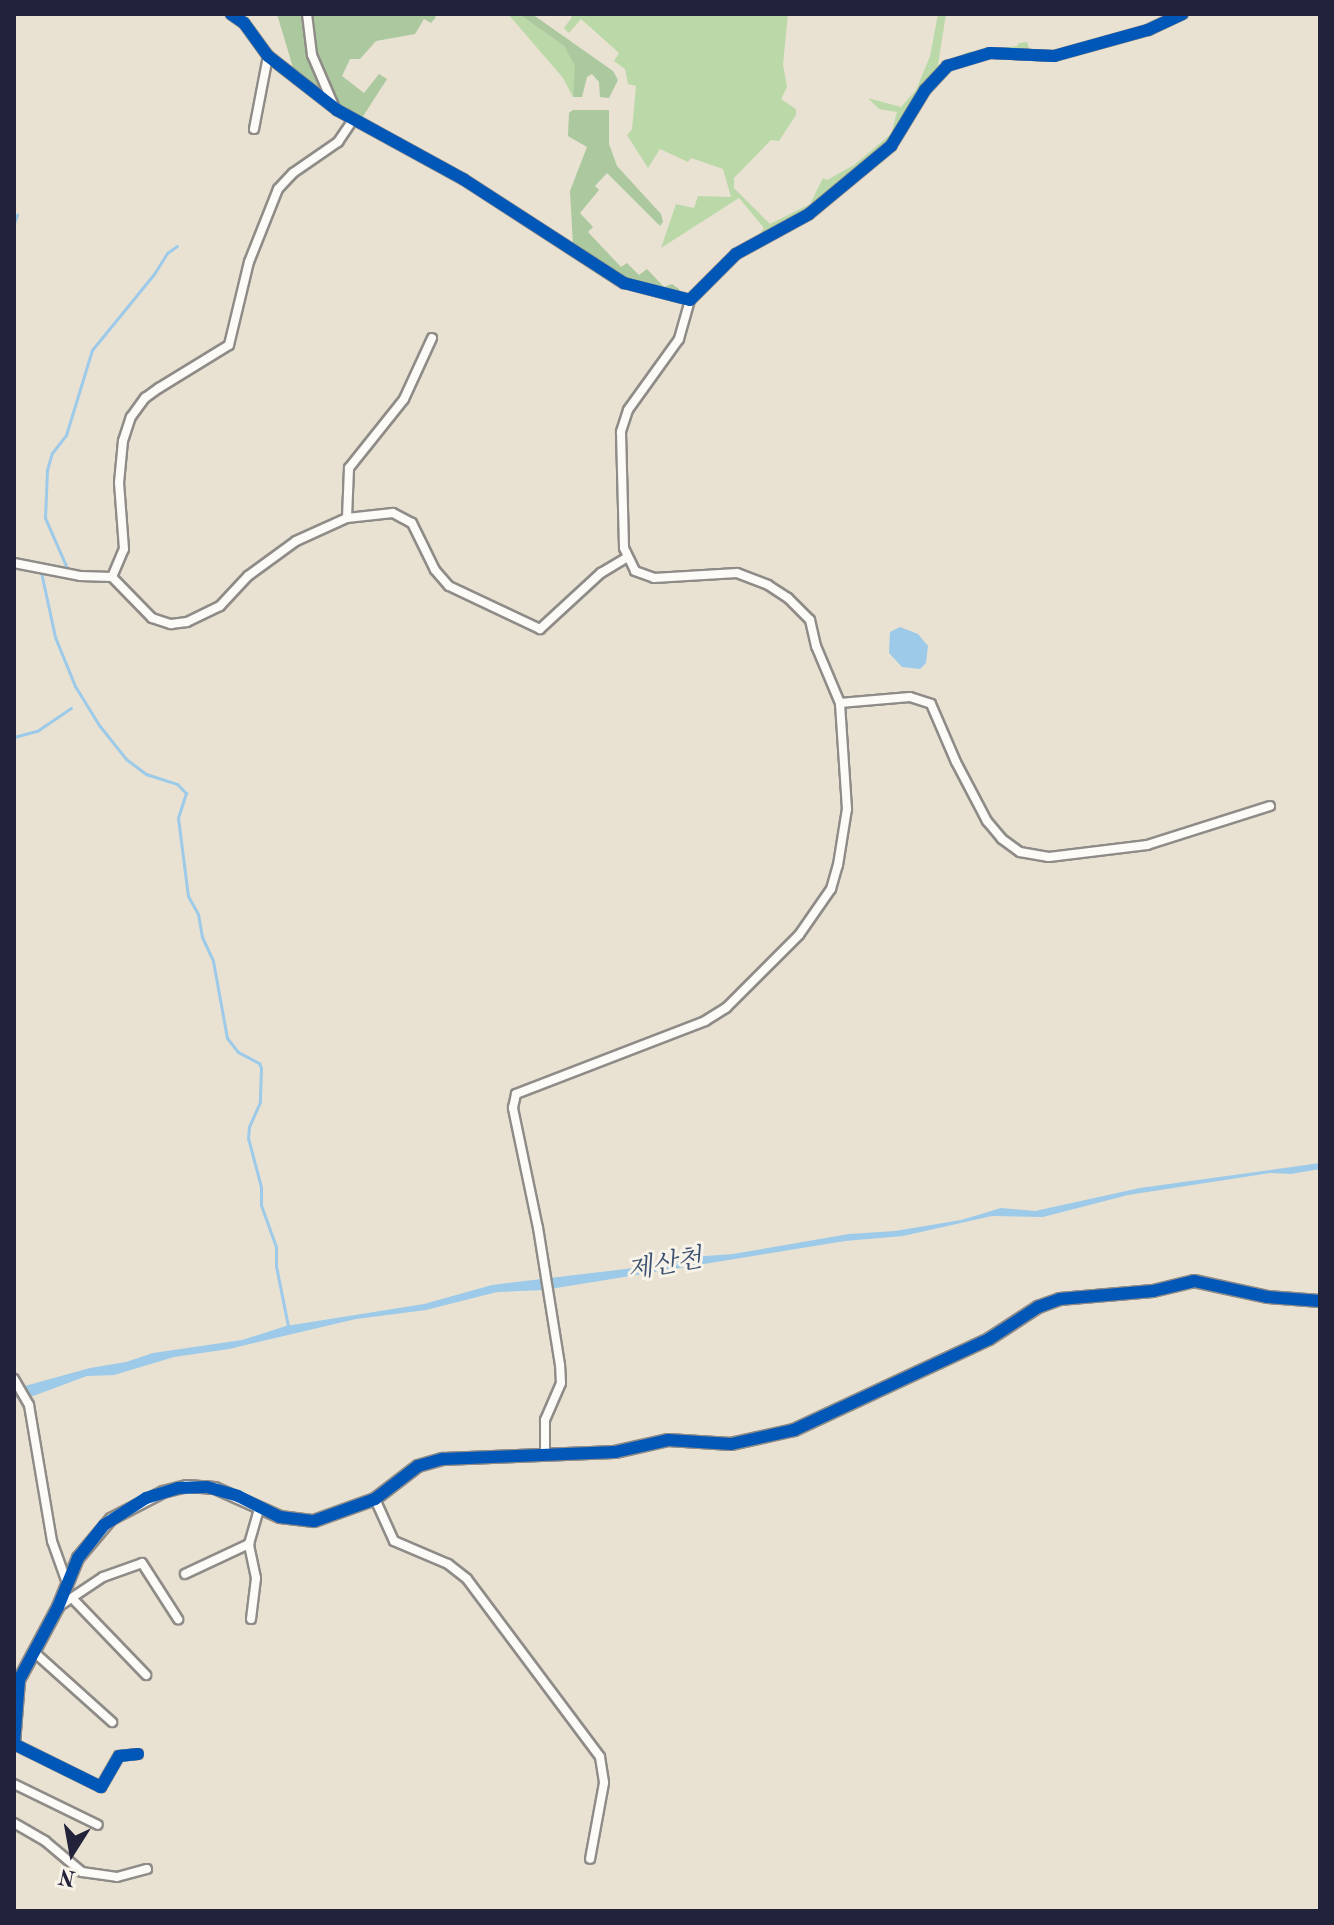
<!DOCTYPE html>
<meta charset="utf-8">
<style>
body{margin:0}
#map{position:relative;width:1334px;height:1925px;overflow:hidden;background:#e9e2d3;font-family:"Old Standard TT","Noto Serif KR",serif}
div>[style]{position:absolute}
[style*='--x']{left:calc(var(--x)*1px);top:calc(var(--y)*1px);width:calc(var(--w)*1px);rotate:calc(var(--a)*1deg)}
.green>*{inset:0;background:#bbd9a8}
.forest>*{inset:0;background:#abc89e}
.water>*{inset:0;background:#9ccae8}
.stream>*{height:3px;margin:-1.5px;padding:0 1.5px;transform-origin:1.5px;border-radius:1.5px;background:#9ccae8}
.roads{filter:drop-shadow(2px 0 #8f8c88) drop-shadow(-2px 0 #8f8c88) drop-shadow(0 2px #8f8c88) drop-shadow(0 -2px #8f8c88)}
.minor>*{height:8px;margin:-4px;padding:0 4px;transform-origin:4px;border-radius:4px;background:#fcfbf8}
.tertiary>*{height:10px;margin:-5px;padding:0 5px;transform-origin:5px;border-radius:5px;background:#fcfbf8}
.cycleway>*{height:12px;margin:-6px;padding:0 6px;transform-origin:6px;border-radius:6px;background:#0057b8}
span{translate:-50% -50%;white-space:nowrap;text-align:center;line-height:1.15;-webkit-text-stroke:6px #f7f3e8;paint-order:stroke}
.water-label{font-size:26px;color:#3d5172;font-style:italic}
.frame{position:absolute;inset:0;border:16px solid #22223b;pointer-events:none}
.north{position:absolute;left:32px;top:1813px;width:80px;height:80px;-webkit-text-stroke:6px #f7f3e8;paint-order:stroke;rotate:191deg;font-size:22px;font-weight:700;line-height:32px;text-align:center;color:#22223b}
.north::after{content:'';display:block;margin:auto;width:28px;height:36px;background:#22223b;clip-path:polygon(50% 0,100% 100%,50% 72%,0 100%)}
</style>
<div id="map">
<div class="green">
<i style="clip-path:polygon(508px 14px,519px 14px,564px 46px,576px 66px,573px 97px,563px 78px)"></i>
<i style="clip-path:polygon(569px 14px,788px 14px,783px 65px,787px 87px,781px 99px,796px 109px,796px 115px,779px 141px,771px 140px,734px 178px,734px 188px,770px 224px,810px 204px,823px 178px,827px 180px,854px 165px,891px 134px,897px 112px,879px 109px,868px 98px,901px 107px,916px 90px,930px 56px,938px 14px,946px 14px,938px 65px,968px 52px,1017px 46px,1019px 43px,1027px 42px,1031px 54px,990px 50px,946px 64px,916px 98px,894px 138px,808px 212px,755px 240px,764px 228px,739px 198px,661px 248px,676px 204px,694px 208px,698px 196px,731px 197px,723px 169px,691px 158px,688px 162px,660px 149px,648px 168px,627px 135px,632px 129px,636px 86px,628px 84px,625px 69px,614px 61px,619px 53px,581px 19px,569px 33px,564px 28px,572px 17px)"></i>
</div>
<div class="forest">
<i style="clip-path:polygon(277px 14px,300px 14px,328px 98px,294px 71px)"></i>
<i style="clip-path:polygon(311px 14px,432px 14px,436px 17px,431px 23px,424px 19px,415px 34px,376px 41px,360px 59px,350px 59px,342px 76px,364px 93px,379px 74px,387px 79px,360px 121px,338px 108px,313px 52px)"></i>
<i style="clip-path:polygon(519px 14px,532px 14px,613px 71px,618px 80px,609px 98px,600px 97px,599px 82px,592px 74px,587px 77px,582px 97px,573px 97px,575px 66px,564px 46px)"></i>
<i style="clip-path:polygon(573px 110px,609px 110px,609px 144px,617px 166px,661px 214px,663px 222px,660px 226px,607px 173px,595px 186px,599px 190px,580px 213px,593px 227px,588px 232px,621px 267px,627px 263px,639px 275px,647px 269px,664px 287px,672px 284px,679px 289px,682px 296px,625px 281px,573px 245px,570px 191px,587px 147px,568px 136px,569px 113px)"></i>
</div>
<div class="water">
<i style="clip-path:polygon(900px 627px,918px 634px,928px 646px,926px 663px,920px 669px,902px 667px,889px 653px,890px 632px)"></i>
<i style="clip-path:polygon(1320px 1163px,1320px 1169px,1291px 1174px,1270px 1173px,1128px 1195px,1043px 1217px,992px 1216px,903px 1236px,845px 1241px,544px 1290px,497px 1292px,426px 1310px,356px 1319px,229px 1349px,174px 1357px,114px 1375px,87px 1376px,25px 1399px,14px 1398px,14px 1389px,90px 1368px,126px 1362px,153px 1353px,242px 1340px,286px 1326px,424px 1304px,492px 1285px,642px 1267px,677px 1258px,733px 1254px,849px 1234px,895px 1231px,961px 1220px,1001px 1208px,1035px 1211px,1140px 1188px)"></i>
</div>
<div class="stream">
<i style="--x:14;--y:223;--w:9;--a:-69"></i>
<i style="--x:14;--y:558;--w:54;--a:10.7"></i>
<i style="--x:67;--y:568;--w:55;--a:-113.7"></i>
<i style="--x:45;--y:518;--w:48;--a:-87.6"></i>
<i style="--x:47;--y:470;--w:18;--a:-74"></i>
<i style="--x:52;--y:453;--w:23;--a:-52"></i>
<i style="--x:66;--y:435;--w:89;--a:-73"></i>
<i style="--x:92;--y:350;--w:98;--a:-50.8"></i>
<i style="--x:154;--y:274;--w:25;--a:-58"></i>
<i style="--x:167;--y:253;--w:12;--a:-35"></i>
<i style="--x:41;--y:572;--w:66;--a:77.8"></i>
<i style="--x:55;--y:637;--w:53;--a:67.8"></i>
<i style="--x:75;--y:686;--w:46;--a:58.4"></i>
<i style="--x:99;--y:725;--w:43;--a:51.5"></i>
<i style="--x:126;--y:759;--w:25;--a:37"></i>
<i style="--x:146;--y:774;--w:33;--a:18"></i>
<i style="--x:177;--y:784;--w:13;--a:45"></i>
<i style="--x:186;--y:793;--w:26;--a:108"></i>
<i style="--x:178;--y:818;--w:79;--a:82.7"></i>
<i style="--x:188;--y:896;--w:21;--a:61"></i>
<i style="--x:198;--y:914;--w:23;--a:80"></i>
<i style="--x:202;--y:937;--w:26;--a:65"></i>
<i style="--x:213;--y:961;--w:78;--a:79.7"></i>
<i style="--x:227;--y:1038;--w:18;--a:52"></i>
<i style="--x:238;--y:1052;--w:24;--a:28"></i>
<i style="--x:259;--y:1063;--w:5;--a:68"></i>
<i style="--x:261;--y:1068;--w:34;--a:92"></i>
<i style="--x:260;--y:1102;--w:27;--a:114"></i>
<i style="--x:249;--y:1127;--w:11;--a:95"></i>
<i style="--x:248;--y:1138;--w:51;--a:75.1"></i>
<i style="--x:261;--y:1187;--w:18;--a:90"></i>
<i style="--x:261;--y:1205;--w:45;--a:70.3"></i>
<i style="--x:276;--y:1247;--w:19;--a:90"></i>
<i style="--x:276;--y:1266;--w:61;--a:78.7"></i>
<i style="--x:14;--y:737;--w:24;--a:-15"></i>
<i style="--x:37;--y:731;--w:41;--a:-34.1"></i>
</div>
<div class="roads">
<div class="minor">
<i style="--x:231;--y:14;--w:16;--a:35"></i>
<i style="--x:244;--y:23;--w:41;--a:54"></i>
<i style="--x:268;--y:56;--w:88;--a:38"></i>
<i style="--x:337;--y:110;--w:144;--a:28.7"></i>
<i style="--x:463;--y:179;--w:192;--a:32.9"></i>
<i style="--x:624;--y:283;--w:68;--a:14.4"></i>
<i style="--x:690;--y:300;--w:65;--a:-45"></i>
<i style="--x:736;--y:254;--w:83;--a:-28.7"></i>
<i style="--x:809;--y:214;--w:107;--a:-39.7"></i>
<i style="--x:891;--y:146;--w:66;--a:-58.7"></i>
<i style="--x:925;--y:90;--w:33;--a:-47"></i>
<i style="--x:947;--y:66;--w:45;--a:-16.8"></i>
<i style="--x:990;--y:53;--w:64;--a:2.7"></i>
<i style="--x:1054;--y:56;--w:98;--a:-15.5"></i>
<i style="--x:1148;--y:30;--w:38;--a:-25"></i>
<i style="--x:307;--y:14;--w:41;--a:83"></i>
<i style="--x:312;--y:55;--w:56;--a:66.7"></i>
<i style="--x:254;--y:129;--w:74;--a:-79.1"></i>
<i style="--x:690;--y:300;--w:41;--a:105.8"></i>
<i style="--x:679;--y:339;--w:87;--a:125.7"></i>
<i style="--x:628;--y:410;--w:23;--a:108"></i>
<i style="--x:621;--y:432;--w:116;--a:88.5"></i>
<i style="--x:624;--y:548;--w:25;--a:64"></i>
<i style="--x:635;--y:571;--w:20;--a:20"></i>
<i style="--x:654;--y:578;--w:83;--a:-3.4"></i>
<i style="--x:737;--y:573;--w:33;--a:21"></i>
<i style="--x:768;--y:585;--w:24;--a:33"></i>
<i style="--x:788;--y:598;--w:31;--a:45"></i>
<i style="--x:810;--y:620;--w:27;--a:77"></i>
<i style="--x:816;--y:646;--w:62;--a:67.2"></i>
<i style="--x:840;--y:703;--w:70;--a:-4.9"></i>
<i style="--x:910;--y:697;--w:22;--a:18"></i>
<i style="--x:931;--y:704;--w:63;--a:66.7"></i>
<i style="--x:956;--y:762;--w:67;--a:62.3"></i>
<i style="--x:987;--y:821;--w:23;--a:50"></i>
<i style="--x:1002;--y:839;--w:22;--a:36"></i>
<i style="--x:1020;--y:852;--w:29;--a:10"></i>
<i style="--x:1049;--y:857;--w:99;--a:-7"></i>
<i style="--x:1147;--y:845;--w:129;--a:-17.6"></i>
<i style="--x:347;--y:518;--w:50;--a:-87.7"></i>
<i style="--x:349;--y:468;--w:88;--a:-51.4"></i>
<i style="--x:404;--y:399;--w:67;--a:-65.3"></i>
<i style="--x:14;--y:563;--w:67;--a:11.1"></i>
<i style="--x:80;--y:576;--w:32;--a:2"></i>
<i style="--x:112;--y:577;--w:57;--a:45.7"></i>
<i style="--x:152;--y:618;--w:20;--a:18"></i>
<i style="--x:171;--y:624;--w:16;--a:-7"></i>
<i style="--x:187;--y:622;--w:37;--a:-26"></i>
<i style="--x:220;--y:606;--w:41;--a:-47"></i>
<i style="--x:248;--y:576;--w:59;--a:-36.1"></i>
<i style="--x:296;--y:541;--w:56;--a:-24.3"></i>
<i style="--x:347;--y:518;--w:46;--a:-6.2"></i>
<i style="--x:393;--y:513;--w:21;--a:28"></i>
<i style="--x:412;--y:523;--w:52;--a:63.9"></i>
<i style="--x:435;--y:570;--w:21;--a:49"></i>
<i style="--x:449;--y:586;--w:101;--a:25.3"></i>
<i style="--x:540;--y:629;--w:83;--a:-42.6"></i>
<i style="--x:601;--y:573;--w:29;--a:-31"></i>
<i style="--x:112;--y:577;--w:30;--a:-67"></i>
<i style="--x:124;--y:549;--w:66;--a:-94.3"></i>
<i style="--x:119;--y:483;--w:42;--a:-84.6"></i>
<i style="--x:123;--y:441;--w:25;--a:-72"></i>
<i style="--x:131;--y:417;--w:24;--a:-54"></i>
<i style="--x:145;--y:398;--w:17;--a:-36"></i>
<i style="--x:159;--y:388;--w:82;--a:-31.6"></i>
<i style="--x:229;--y:345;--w:85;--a:-76.5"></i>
<i style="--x:249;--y:262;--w:79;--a:-68.3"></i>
<i style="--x:278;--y:189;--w:22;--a:-47"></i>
<i style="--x:293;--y:173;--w:55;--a:-34.6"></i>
<i style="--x:338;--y:142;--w:27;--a:-56"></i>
<i style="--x:14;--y:1379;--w:30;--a:60"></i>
<i style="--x:29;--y:1405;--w:138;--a:80.4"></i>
<i style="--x:52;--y:1541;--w:41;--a:70.3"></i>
<i style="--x:545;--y:1454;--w:34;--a:-90"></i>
<i style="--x:545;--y:1420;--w:40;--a:-66.6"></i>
<i style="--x:561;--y:1383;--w:18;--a:-93"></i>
<i style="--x:560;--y:1365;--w:139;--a:-99.1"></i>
<i style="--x:538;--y:1228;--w:123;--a:-101.8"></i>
<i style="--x:513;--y:1108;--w:14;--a:-78"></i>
<i style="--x:516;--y:1094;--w:203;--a:-21.1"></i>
<i style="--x:705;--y:1021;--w:25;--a:-32"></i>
<i style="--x:726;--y:1008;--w:103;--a:-45"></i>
<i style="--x:799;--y:935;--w:56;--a:-55.2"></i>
<i style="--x:831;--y:889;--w:25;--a:-74"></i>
<i style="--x:838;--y:865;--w:57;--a:-80.9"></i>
<i style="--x:847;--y:809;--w:106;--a:-93.8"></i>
<i style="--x:375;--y:1499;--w:46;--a:65.7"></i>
<i style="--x:394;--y:1541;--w:59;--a:23.1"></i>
<i style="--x:448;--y:1564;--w:24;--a:38"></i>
<i style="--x:467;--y:1579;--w:222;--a:53.2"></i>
<i style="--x:600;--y:1757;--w:26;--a:81"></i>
<i style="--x:604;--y:1783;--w:77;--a:100.4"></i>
<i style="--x:185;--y:1574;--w:71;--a:-25.1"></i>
<i style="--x:72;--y:1598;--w:107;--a:46.1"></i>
<i style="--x:58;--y:1607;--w:54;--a:-33.7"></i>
<i style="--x:103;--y:1577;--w:41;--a:-19.7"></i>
<i style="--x:142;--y:1563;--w:67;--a:57.3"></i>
<i style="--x:251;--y:1619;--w:41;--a:-83"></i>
<i style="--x:256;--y:1578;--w:35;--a:-102"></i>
<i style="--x:249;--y:1544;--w:36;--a:-74"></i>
<i style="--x:34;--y:1652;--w:105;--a:41.9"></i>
<i style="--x:14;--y:1744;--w:97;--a:26.3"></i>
<i style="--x:101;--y:1787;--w:36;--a:-60"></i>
<i style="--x:119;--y:1756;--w:19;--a:-6"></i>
<i style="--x:14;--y:1784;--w:93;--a:26"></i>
<i style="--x:14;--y:1823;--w:36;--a:30"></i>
<i style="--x:45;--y:1841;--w:48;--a:40"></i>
<i style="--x:82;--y:1872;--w:35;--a:8"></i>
<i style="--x:117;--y:1877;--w:31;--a:-15"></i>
</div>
<div class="tertiary">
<i style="--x:14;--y:1744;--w:64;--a:-85.5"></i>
<i style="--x:19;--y:1680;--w:83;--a:-61.9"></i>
<i style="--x:58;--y:1607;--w:53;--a:-67.8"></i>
<i style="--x:78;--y:1558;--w:51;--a:-49.8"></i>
<i style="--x:111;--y:1519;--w:59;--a:-27.4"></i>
<i style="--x:163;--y:1492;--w:25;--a:-14"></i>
<i style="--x:187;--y:1486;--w:28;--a:4"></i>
<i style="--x:215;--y:1488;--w:71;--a:24"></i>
<i style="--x:280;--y:1517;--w:34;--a:7"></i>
<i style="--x:314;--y:1521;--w:65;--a:-19.8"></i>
<i style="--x:375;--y:1499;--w:54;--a:-37.5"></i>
<i style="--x:418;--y:1466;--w:26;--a:-16"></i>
<i style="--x:443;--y:1459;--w:172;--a:-2.3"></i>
<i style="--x:615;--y:1452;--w:54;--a:-12.8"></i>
<i style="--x:668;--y:1440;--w:63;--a:3.6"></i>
<i style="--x:731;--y:1444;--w:65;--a:-12.5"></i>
<i style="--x:794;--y:1430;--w:215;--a:-25"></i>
<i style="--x:989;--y:1339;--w:59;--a:-33.1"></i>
<i style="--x:1038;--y:1307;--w:23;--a:-20"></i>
<i style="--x:1060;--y:1299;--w:93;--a:-4.9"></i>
<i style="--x:1153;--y:1291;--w:42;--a:-13.7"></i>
<i style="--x:1194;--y:1281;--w:76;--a:12.2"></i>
<i style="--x:1268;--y:1297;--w:52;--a:4.4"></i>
</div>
</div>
<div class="cycleway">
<i style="--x:231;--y:14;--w:16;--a:35"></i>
<i style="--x:244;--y:23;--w:41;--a:54"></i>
<i style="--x:268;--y:56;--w:88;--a:38"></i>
<i style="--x:337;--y:110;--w:144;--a:28.7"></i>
<i style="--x:463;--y:179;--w:192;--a:32.9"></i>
<i style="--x:624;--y:283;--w:68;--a:14.4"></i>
<i style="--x:690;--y:300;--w:65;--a:-45"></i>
<i style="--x:736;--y:254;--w:83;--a:-28.7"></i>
<i style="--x:809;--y:214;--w:107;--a:-39.7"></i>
<i style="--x:891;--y:146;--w:66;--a:-58.7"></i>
<i style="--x:925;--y:90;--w:33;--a:-47"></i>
<i style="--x:947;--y:66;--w:45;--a:-16.8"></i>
<i style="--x:990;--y:53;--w:64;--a:2.7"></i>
<i style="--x:1054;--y:56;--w:98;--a:-15.5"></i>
<i style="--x:1148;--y:30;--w:38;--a:-25"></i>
<i style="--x:138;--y:1754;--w:19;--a:174"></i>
<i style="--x:119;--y:1756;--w:36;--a:120"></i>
<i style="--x:101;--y:1787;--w:97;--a:-153.7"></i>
<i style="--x:14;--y:1744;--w:64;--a:-85.5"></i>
<i style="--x:19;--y:1680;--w:83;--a:-61.9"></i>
<i style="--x:58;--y:1607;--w:53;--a:-67.8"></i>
<i style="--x:78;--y:1558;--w:42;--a:-51.8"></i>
<i style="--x:104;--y:1525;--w:50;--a:-32.7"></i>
<i style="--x:146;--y:1498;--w:34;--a:-17"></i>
<i style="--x:178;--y:1488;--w:29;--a:-2"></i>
<i style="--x:207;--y:1487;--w:32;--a:16"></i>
<i style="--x:238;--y:1496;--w:47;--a:26.6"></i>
<i style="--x:280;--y:1517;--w:34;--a:7"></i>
<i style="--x:314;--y:1521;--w:65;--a:-19.8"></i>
<i style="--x:375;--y:1499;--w:54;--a:-37.5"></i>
<i style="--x:418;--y:1466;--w:26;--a:-16"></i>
<i style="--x:443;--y:1459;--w:172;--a:-2.3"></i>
<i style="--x:615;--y:1452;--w:54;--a:-12.8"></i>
<i style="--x:668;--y:1440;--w:63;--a:3.6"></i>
<i style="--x:731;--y:1444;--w:65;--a:-12.5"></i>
<i style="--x:794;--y:1430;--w:215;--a:-25"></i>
<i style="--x:989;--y:1339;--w:59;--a:-33.1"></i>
<i style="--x:1038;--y:1307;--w:23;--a:-20"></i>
<i style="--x:1060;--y:1299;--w:93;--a:-4.9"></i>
<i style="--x:1153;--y:1291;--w:42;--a:-13.7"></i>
<i style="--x:1194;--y:1281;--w:76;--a:12.2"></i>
<i style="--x:1268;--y:1297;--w:52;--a:4.4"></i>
</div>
<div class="water-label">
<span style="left:665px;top:1266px;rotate:-10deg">제산천</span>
</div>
<div class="frame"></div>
<div class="north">N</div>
</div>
